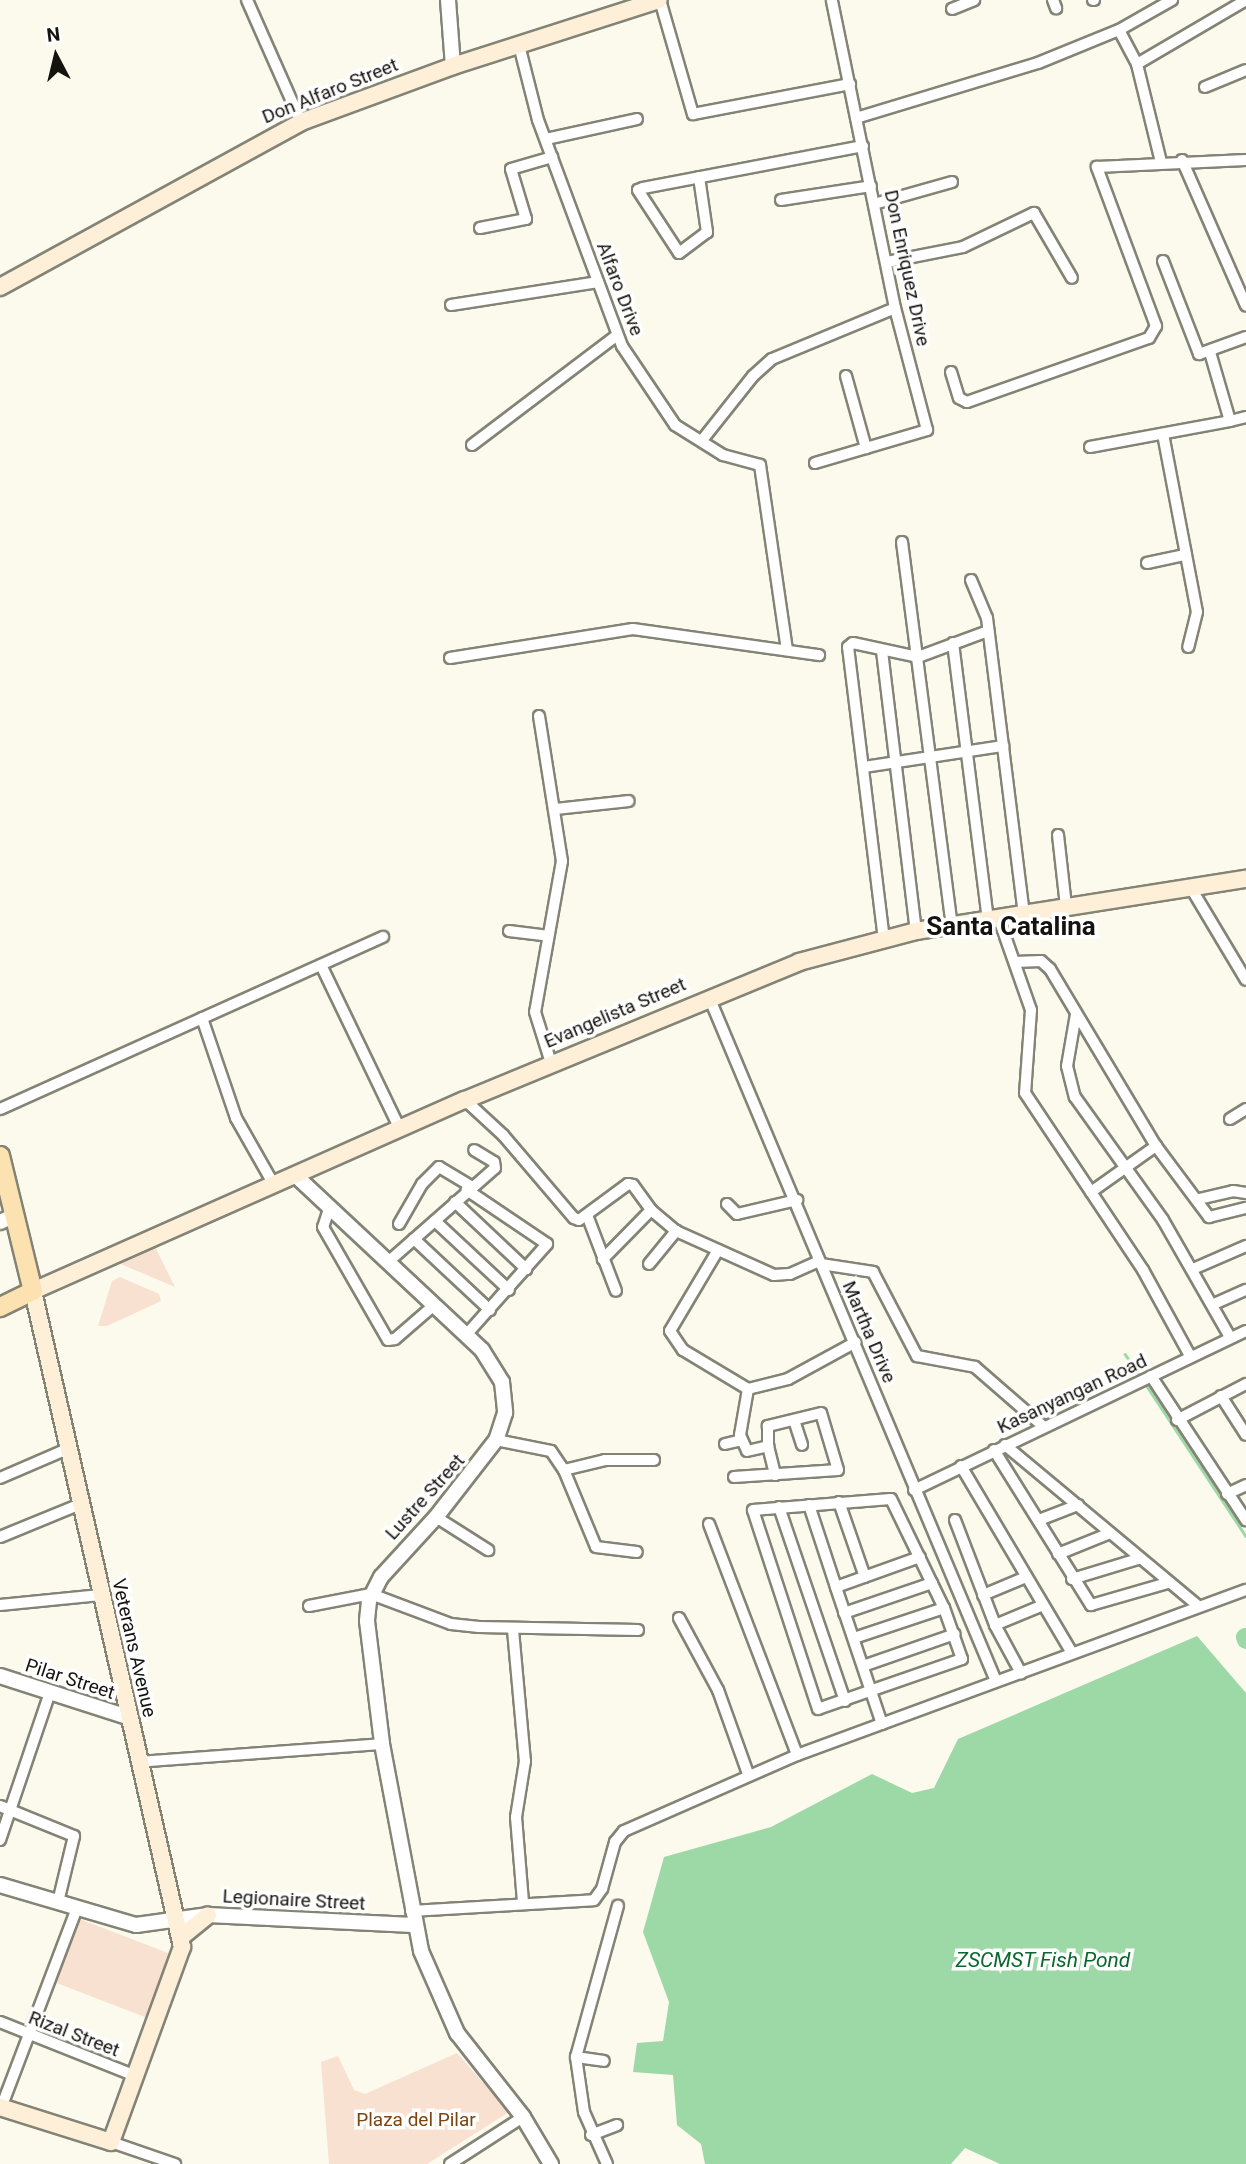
<!DOCTYPE html>
<style>
body{margin:0}
#map{position:relative;width:1246px;height:2164px;overflow:hidden;background:#fbfaec;font-family:Roboto,sans-serif}
div>[style]{position:absolute}
[style*='--x']{left:calc(var(--x)*1px);top:calc(var(--y)*1px);width:calc(var(--w)*1px);rotate:calc(var(--a)*1deg)}
.green>*{inset:0;background:#f8e1d1;transform-origin:0 0}
.water>*{inset:0;background:#9dd8a7}
.stream>*{height:2.5px;margin:-1.25px;padding:0 1.25px;transform-origin:1.25px;border-radius:1.25px;background:#9dd8a7}
.river>*{height:18px;margin:-9px;padding:0 9px;transform-origin:9px;border-radius:9px;background:#9dd8a7}
.roads{filter:drop-shadow(2px 0 #838376) drop-shadow(-2px 0 #838376) drop-shadow(0 2px #838376) drop-shadow(0 -2px #838376)}
.minor>*{height:10px;margin:-5px;padding:0 5px;transform-origin:5px;border-radius:5px;background:#fff}
.tertiary>*{height:14px;margin:-7px;padding:0 7px;transform-origin:7px;border-radius:7px;background:#fff}
.secondary>*{height:16px;margin:-8px;padding:0 8px;transform-origin:8px;border-radius:8px;background:#fef0d8}
.primary>*{height:18px;margin:-9px;padding:0 9px;transform-origin:9px;border-radius:9px;background:#fce2b0}
span{translate:-50% -50%;white-space:nowrap;text-align:center;line-height:1.15;-webkit-text-stroke:7px #fff;paint-order:stroke}
.street-label{font-size:19px;color:#14130f}
.park-label{font-size:19px;color:#7a4510}
.water-label{font-size:21px;color:#0c672e;font-style:italic}
.district-label{font-size:26px;color:#14130f;font-weight:700}
.north{position:absolute;left:21px;top:21px;width:70px;height:70px;-webkit-text-stroke:5px #fff;paint-order:stroke;rotate:353deg;font-size:19px;font-weight:700;line-height:28px;text-align:center;color:#14130f}
.north::after{content:'';display:block;margin:auto;width:24px;height:32px;background:#14130f;clip-path:polygon(50% 0,100% 100%,50% 72%,0 100%)}
</style>
<div id="map">
<div class="green">
<i style="clip-path:polygon(154px 1245px,175px 1287px,116px 1262px)"></i>
<i style="clip-path:polygon(120px 1277px,159px 1294px,161px 1301px,107px 1326px,98px 1326px,112px 1281px)"></i>
<i style="left:77px;top:1918px;width:101px;height:68px;rotate:21deg"></i>
<i style="clip-path:polygon(457px 2053px,509px 2112px,427px 2164px,329px 2164px,321px 2062px,338px 2056px,354px 2090px,365px 2094px)"></i>
</div>
<div class="water">
<i style="clip-path:polygon(1197px 1636px,1246px 1693px,1246px 2164px,1000px 2164px,965px 2148px,951px 2164px,705px 2164px,701px 2144px,677px 2125px,673px 2075px,633px 2072px,637px 2043px,663px 2041px,669px 2002px,643px 1932px,664px 1857px,771px 1827px,872px 1774px,912px 1793px,934px 1788px,958px 1739px)"></i>
</div>
<div class="stream">
<i style="--x:1125;--y:1354;--w:24;--a:55"></i>
<i style="--x:1145;--y:1383;--w:183;--a:56.6"></i>
</div>
<div class="river">
<i style="--x:1245;--y:1637;--w:3;--a:72"></i>
</div>
<div class="roads">
<div class="minor">
<i style="--x:247;--y:0;--w:133;--a:66.1"></i>
<i style="--x:660;--y:0;--w:119;--a:73.9"></i>
<i style="--x:693;--y:114;--w:160;--a:-10.8"></i>
<i style="--x:1053;--y:0;--w:9;--a:69"></i>
<i style="--x:1093;--y:0;--w:1;--a:0"></i>
<i style="--x:952;--y:9;--w:24;--a:-22"></i>
<i style="--x:519;--y:45;--w:77;--a:75.8"></i>
<i style="--x:538;--y:120;--w:241;--a:69.6"></i>
<i style="--x:622;--y:346;--w:95;--a:56.1"></i>
<i style="--x:675;--y:425;--w:57;--a:32"></i>
<i style="--x:723;--y:455;--w:38;--a:15"></i>
<i style="--x:760;--y:465;--w:187;--a:81.7"></i>
<i style="--x:1137;--y:64;--w:38;--a:-118"></i>
<i style="--x:1119;--y:30;--w:61;--a:-29.5"></i>
<i style="--x:1205;--y:87;--w:44;--a:-22.5"></i>
<i style="--x:856;--y:118;--w:190;--a:-16.8"></i>
<i style="--x:1038;--y:63;--w:87;--a:-22.2"></i>
<i style="--x:546;--y:139;--w:93;--a:-12.4"></i>
<i style="--x:1182;--y:160;--w:159;--a:66.3"></i>
<i style="--x:1161;--y:162;--w:101;--a:-103.8"></i>
<i style="--x:1137;--y:64;--w:126;--a:-30.4"></i>
<i style="--x:699;--y:177;--w:56;--a:81.7"></i>
<i style="--x:707;--y:232;--w:35;--a:143"></i>
<i style="--x:679;--y:253;--w:75;--a:-123.1"></i>
<i style="--x:638;--y:190;--w:5;--a:-22"></i>
<i style="--x:643;--y:188;--w:224;--a:-10.8"></i>
<i style="--x:781;--y:200;--w:91;--a:-8.8"></i>
<i style="--x:874;--y:204;--w:81;--a:-15.8"></i>
<i style="--x:480;--y:228;--w:47;--a:-11.1"></i>
<i style="--x:526;--y:219;--w:52;--a:-106.7"></i>
<i style="--x:511;--y:169;--w:43;--a:-16.3"></i>
<i style="--x:1163;--y:261;--w:100;--a:68.8"></i>
<i style="--x:1199;--y:354;--w:50;--a:-19.9"></i>
<i style="--x:887;--y:262;--w:77;--a:-11.2"></i>
<i style="--x:963;--y:247;--w:79;--a:-25.6"></i>
<i style="--x:1034;--y:213;--w:75;--a:59.7"></i>
<i style="--x:451;--y:305;--w:149;--a:-8.9"></i>
<i style="--x:951;--y:372;--w:27;--a:73"></i>
<i style="--x:959;--y:398;--w:9;--a:27"></i>
<i style="--x:967;--y:402;--w:193;--a:-19.4"></i>
<i style="--x:1149;--y:338;--w:14;--a:-60"></i>
<i style="--x:1156;--y:326;--w:170;--a:-110.4"></i>
<i style="--x:1097;--y:167;--w:149;--a:-2.7"></i>
<i style="--x:846;--y:376;--w:75;--a:74.5"></i>
<i style="--x:1230;--y:421;--w:16;--a:-14"></i>
<i style="--x:1163;--y:434;--w:181;--a:79.2"></i>
<i style="--x:1197;--y:612;--w:36;--a:104"></i>
<i style="--x:703;--y:439;--w:80;--a:-51.6"></i>
<i style="--x:753;--y:376;--w:25;--a:-42"></i>
<i style="--x:772;--y:359;--w:133;--a:-22.5"></i>
<i style="--x:472;--y:445;--w:181;--a:-37.1"></i>
<i style="--x:1090;--y:447;--w:142;--a:-10.5"></i>
<i style="--x:1230;--y:421;--w:72;--a:-106.2"></i>
<i style="--x:815;--y:463;--w:117;--a:-16.4"></i>
<i style="--x:927;--y:430;--w:126;--a:-104.7"></i>
<i style="--x:895;--y:308;--w:314;--a:-101.6"></i>
<i style="--x:902;--y:542;--w:387;--a:82.6"></i>
<i style="--x:1147;--y:563;--w:40;--a:-12"></i>
<i style="--x:971;--y:580;--w:41;--a:67.2"></i>
<i style="--x:987;--y:618;--w:299;--a:82.9"></i>
<i style="--x:953;--y:643;--w:280;--a:82.8"></i>
<i style="--x:882;--y:651;--w:282;--a:83.1"></i>
<i style="--x:450;--y:658;--w:185;--a:-9"></i>
<i style="--x:633;--y:629;--w:188;--a:8"></i>
<i style="--x:539;--y:716;--w:147;--a:81"></i>
<i style="--x:562;--y:861;--w:153;--a:100.1"></i>
<i style="--x:535;--y:1012;--w:53;--a:72.6"></i>
<i style="--x:864;--y:767;--w:141;--a:-8.6"></i>
<i style="--x:556;--y:809;--w:73;--a:-6.3"></i>
<i style="--x:1058;--y:835;--w:71;--a:83.6"></i>
<i style="--x:1191;--y:888;--w:107;--a:59.1"></i>
<i style="--x:999;--y:919;--w:96;--a:70.6"></i>
<i style="--x:1031;--y:1010;--w:83;--a:94.1"></i>
<i style="--x:1025;--y:1093;--w:213;--a:56.3"></i>
<i style="--x:1143;--y:1270;--w:98;--a:61.3"></i>
<i style="--x:509;--y:931;--w:38;--a:7"></i>
<i style="--x:884;--y:940;--w:295;--a:-97"></i>
<i style="--x:848;--y:647;--w:6;--a:-39"></i>
<i style="--x:853;--y:643;--w:66;--a:12.2"></i>
<i style="--x:918;--y:657;--w:75;--a:-20.4"></i>
<i style="--x:1015;--y:962;--w:26;--a:-2"></i>
<i style="--x:1041;--y:961;--w:12;--a:42"></i>
<i style="--x:1050;--y:969;--w:206;--a:59.1"></i>
<i style="--x:1156;--y:1146;--w:89;--a:53.3"></i>
<i style="--x:1209;--y:1217;--w:38;--a:-14"></i>
<i style="--x:321;--y:965;--w:182;--a:64.3"></i>
<i style="--x:709;--y:997;--w:742;--a:67.24"></i>
<i style="--x:1076;--y:1014;--w:53;--a:99.8"></i>
<i style="--x:1067;--y:1066;--w:32;--a:76"></i>
<i style="--x:1075;--y:1097;--w:151;--a:54.4"></i>
<i style="--x:1163;--y:1220;--w:135;--a:60.2"></i>
<i style="--x:202;--y:1018;--w:106;--a:71.2"></i>
<i style="--x:236;--y:1118;--w:77;--a:60.4"></i>
<i style="--x:465;--y:1100;--w:52;--a:42.6"></i>
<i style="--x:503;--y:1135;--w:109;--a:49.5"></i>
<i style="--x:574;--y:1218;--w:5;--a:22"></i>
<i style="--x:579;--y:1220;--w:61;--a:-36.3"></i>
<i style="--x:628;--y:1184;--w:5;--a:11"></i>
<i style="--x:633;--y:1185;--w:31;--a:54"></i>
<i style="--x:651;--y:1210;--w:69;--a:134.4"></i>
<i style="--x:0;--y:1109;--w:420;--a:-24.2"></i>
<i style="--x:1230;--y:1119;--w:19;--a:-32"></i>
<i style="--x:1091;--y:1192;--w:80;--a:-35.3"></i>
<i style="--x:1199;--y:1199;--w:35;--a:-13"></i>
<i style="--x:1233;--y:1191;--w:13;--a:9"></i>
<i style="--x:455;--y:1202;--w:98;--a:43.3"></i>
<i style="--x:727;--y:1204;--w:14;--a:45"></i>
<i style="--x:737;--y:1214;--w:62;--a:-13.1"></i>
<i style="--x:329;--y:1209;--w:19;--a:108"></i>
<i style="--x:323;--y:1227;--w:130;--a:60.1"></i>
<i style="--x:388;--y:1340;--w:7;--a:-8"></i>
<i style="--x:395;--y:1339;--w:50;--a:-41"></i>
<i style="--x:651;--y:1210;--w:33;--a:40"></i>
<i style="--x:676;--y:1231;--w:107;--a:24.2"></i>
<i style="--x:774;--y:1275;--w:16;--a:-4"></i>
<i style="--x:790;--y:1274;--w:32;--a:-24"></i>
<i style="--x:587;--y:1215;--w:81;--a:69.1"></i>
<i style="--x:435;--y:1221;--w:101;--a:43"></i>
<i style="--x:399;--y:1224;--w:46;--a:-60.1"></i>
<i style="--x:422;--y:1184;--w:24;--a:-45"></i>
<i style="--x:439;--y:1167;--w:39;--a:31"></i>
<i style="--x:414;--y:1239;--w:104;--a:43.1"></i>
<i style="--x:718;--y:1250;--w:94;--a:120.7"></i>
<i style="--x:670;--y:1331;--w:23;--a:56"></i>
<i style="--x:683;--y:1350;--w:76;--a:31"></i>
<i style="--x:748;--y:1389;--w:47;--a:99.9"></i>
<i style="--x:740;--y:1435;--w:17;--a:66"></i>
<i style="--x:747;--y:1451;--w:22;--a:-13"></i>
<i style="--x:768;--y:1446;--w:30;--a:76"></i>
<i style="--x:388;--y:1262;--w:142;--a:-41.3"></i>
<i style="--x:495;--y:1168;--w:6;--a:-99"></i>
<i style="--x:494;--y:1162;--w:23;--a:-149"></i>
<i style="--x:649;--y:1264;--w:43;--a:-50.7"></i>
<i style="--x:821;--y:1264;--w:53;--a:8.7"></i>
<i style="--x:873;--y:1272;--w:95;--a:62.4"></i>
<i style="--x:917;--y:1356;--w:59;--a:10.7"></i>
<i style="--x:975;--y:1367;--w:91;--a:41"></i>
<i style="--x:1193;--y:1269;--w:58;--a:-23.5"></i>
<i style="--x:1214;--y:1304;--w:35;--a:-24"></i>
<i style="--x:466;--y:1335;--w:122;--a:-48.3"></i>
<i style="--x:547;--y:1244;--w:97;--a:-146"></i>
<i style="--x:1151;--y:1376;--w:173;--a:56.6"></i>
<i style="--x:748;--y:1389;--w:41;--a:-14"></i>
<i style="--x:788;--y:1379;--w:77;--a:-28.6"></i>
<i style="--x:1221;--y:1396;--w:46;--a:57.3"></i>
<i style="--x:794;--y:1420;--w:26;--a:72"></i>
<i style="--x:1177;--y:1420;--w:78;--a:-27.6"></i>
<i style="--x:496;--y:1440;--w:56;--a:11.3"></i>
<i style="--x:551;--y:1451;--w:23;--a:56"></i>
<i style="--x:564;--y:1470;--w:83;--a:67.4"></i>
<i style="--x:596;--y:1547;--w:41;--a:7"></i>
<i style="--x:725;--y:1444;--w:17;--a:-13"></i>
<i style="--x:1005;--y:1445;--w:250;--a:39.8"></i>
<i style="--x:994;--y:1450;--w:183;--a:58"></i>
<i style="--x:1091;--y:1605;--w:79;--a:-16.1"></i>
<i style="--x:961;--y:1466;--w:217;--a:59.3"></i>
<i style="--x:564;--y:1470;--w:42;--a:-13.7"></i>
<i style="--x:605;--y:1460;--w:49;--a:0"></i>
<i style="--x:734;--y:1477;--w:104;--a:-3.9"></i>
<i style="--x:838;--y:1470;--w:59;--a:-106.6"></i>
<i style="--x:821;--y:1413;--w:55;--a:166.2"></i>
<i style="--x:768;--y:1426;--w:20;--a:90"></i>
<i style="--x:0;--y:1478;--w:71;--a:-23.3"></i>
<i style="--x:914;--y:1490;--w:368;--a:-25.6"></i>
<i style="--x:1227;--y:1494;--w:21;--a:-25"></i>
<i style="--x:891;--y:1499;--w:121;--a:64.1"></i>
<i style="--x:944;--y:1608;--w:54;--a:70.6"></i>
<i style="--x:962;--y:1659;--w:152;--a:160.9"></i>
<i style="--x:818;--y:1709;--w:209;--a:-108.1"></i>
<i style="--x:753;--y:1510;--w:138;--a:-4.6"></i>
<i style="--x:839;--y:1502;--w:79;--a:70.9"></i>
<i style="--x:809;--y:1505;--w:86;--a:71.8"></i>
<i style="--x:779;--y:1507;--w:205;--a:71.2"></i>
<i style="--x:436;--y:1517;--w:62;--a:32.4"></i>
<i style="--x:955;--y:1520;--w:112;--a:69.1"></i>
<i style="--x:995;--y:1625;--w:55;--a:61.6"></i>
<i style="--x:1039;--y:1520;--w:42;--a:-21"></i>
<i style="--x:709;--y:1524;--w:247;--a:69.1"></i>
<i style="--x:0;--y:1537;--w:84;--a:-22.3"></i>
<i style="--x:1058;--y:1554;--w:56;--a:-22"></i>
<i style="--x:1072;--y:1579;--w:69;--a:-16.9"></i>
<i style="--x:983;--y:1595;--w:47;--a:-22.7"></i>
<i style="--x:0;--y:1605;--w:101;--a:-5.7"></i>
<i style="--x:309;--y:1606;--w:63;--a:-11"></i>
<i style="--x:371;--y:1594;--w:85;--a:20.6"></i>
<i style="--x:451;--y:1624;--w:28;--a:6"></i>
<i style="--x:479;--y:1627;--w:159;--a:1.1"></i>
<i style="--x:844;--y:1613;--w:93;--a:-18.8"></i>
<i style="--x:679;--y:1618;--w:82;--a:61.6"></i>
<i style="--x:718;--y:1690;--w:89;--a:70.3"></i>
<i style="--x:995;--y:1625;--w:52;--a:-22.6"></i>
<i style="--x:513;--y:1630;--w:132;--a:84.8"></i>
<i style="--x:525;--y:1761;--w:57;--a:99.1"></i>
<i style="--x:516;--y:1817;--w:86;--a:85.3"></i>
<i style="--x:854;--y:1638;--w:95;--a:-18.4"></i>
<i style="--x:863;--y:1666;--w:97;--a:-19.2"></i>
<i style="--x:882;--y:1724;--w:145;--a:-108.6"></i>
<i style="--x:836;--y:1587;--w:89;--a:-19.7"></i>
<i style="--x:137;--y:1762;--w:246;--a:-4.2"></i>
<i style="--x:0;--y:1806;--w:80;--a:22.1"></i>
<i style="--x:74;--y:1836;--w:68;--a:103.6"></i>
<i style="--x:0;--y:1840;--w:156;--a:-71.3"></i>
<i style="--x:411;--y:1911;--w:183;--a:-3.4"></i>
<i style="--x:594;--y:1900;--w:14;--a:-54"></i>
<i style="--x:602;--y:1889;--w:49;--a:-74.5"></i>
<i style="--x:615;--y:1842;--w:14;--a:-51"></i>
<i style="--x:624;--y:1831;--w:189;--a:-23.7"></i>
<i style="--x:797;--y:1755;--w:478;--a:-20.2"></i>
<i style="--x:0;--y:2022;--w:146;--a:21.7"></i>
<i style="--x:576;--y:2057;--w:28;--a:8"></i>
<i style="--x:1;--y:2108;--w:214;--a:-69.2"></i>
<i style="--x:591;--y:2135;--w:28;--a:-21"></i>
<i style="--x:111;--y:2142;--w:68;--a:19"></i>
<i style="--x:450;--y:2164;--w:87;--a:-32.8"></i>
<i style="--x:607;--y:2164;--w:57;--a:-113.9"></i>
<i style="--x:584;--y:2112;--w:56;--a:-98.3"></i>
<i style="--x:576;--y:2057;--w:157;--a:-74.5"></i>
</div>
<div class="tertiary">
<i style="--x:448;--y:0;--w:66;--a:85.7"></i>
<i style="--x:295;--y:1175;--w:256;--a:43.1"></i>
<i style="--x:482;--y:1350;--w:38;--a:58"></i>
<i style="--x:502;--y:1382;--w:31;--a:84"></i>
<i style="--x:505;--y:1413;--w:28;--a:108"></i>
<i style="--x:496;--y:1440;--w:98;--a:127.9"></i>
<i style="--x:436;--y:1517;--w:81;--a:132.5"></i>
<i style="--x:381;--y:1577;--w:27;--a:117"></i>
<i style="--x:369;--y:1601;--w:20;--a:96"></i>
<i style="--x:367;--y:1621;--w:124;--a:83"></i>
<i style="--x:382;--y:1744;--w:211;--a:79.3"></i>
<i style="--x:421;--y:1951;--w:90;--a:66.3"></i>
<i style="--x:457;--y:2033;--w:107;--a:51.8"></i>
<i style="--x:523;--y:2117;--w:55;--a:59.2"></i>
<i style="--x:0;--y:1222;--w:14;--a:-25"></i>
<i style="--x:0;--y:1676;--w:134;--a:17.8"></i>
<i style="--x:0;--y:1885;--w:142;--a:16.4"></i>
<i style="--x:136;--y:1925;--w:73;--a:-7.9"></i>
<i style="--x:208;--y:1915;--w:205;--a:2.8"></i>
</div>
<div class="secondary">
<i style="--x:0;--y:287;--w:343;--a:-28.7"></i>
<i style="--x:301;--y:122;--w:162;--a:-20.2"></i>
<i style="--x:453;--y:66;--w:216;--a:-17.8"></i>
<i style="--x:180;--y:1938;--w:36;--a:-39"></i>
<i style="--x:0;--y:2107;--w:116;--a:17.5"></i>
<i style="--x:111;--y:2142;--w:208;--a:-70"></i>
<i style="--x:182;--y:1947;--w:673;--a:-102.8"></i>
<i style="--x:33;--y:1291;--w:472;--a:-23.9"></i>
<i style="--x:465;--y:1100;--w:361;--a:-22.4"></i>
<i style="--x:799;--y:962;--w:121;--a:-14.8"></i>
<i style="--x:916;--y:931;--w:334;--a:-9"></i>
</div>
<div class="primary">
<i style="--x:0;--y:1156;--w:139;--a:76.3"></i>
<i style="--x:33;--y:1291;--w:37;--a:154"></i>
</div>
</div>
<div class="street-label">
<span style="left:330px;top:91px;rotate:-22deg">Don Alfaro Street</span>
<span style="left:907px;top:268px;rotate:78deg">Don Enriquez Drive</span>
<span style="left:620px;top:289px;rotate:69deg">Alfaro Drive</span>
<span style="left:615px;top:1013px;rotate:-23deg">Evangelista Street</span>
<span style="left:869px;top:1332px;rotate:67deg">Martha Drive</span>
<span style="left:1072px;top:1394px;rotate:-25deg">Kasanyangan Road</span>
<span style="left:425px;top:1497px;rotate:-48deg">Lustre Street</span>
<span style="left:134px;top:1648px;rotate:77deg">Veterans Avenue</span>
<span style="left:70px;top:1679px;rotate:18deg">Pilar Street</span>
<span style="left:294px;top:1900px;rotate:3deg">Legionaire Street</span>
<span style="left:74px;top:2034px;rotate:21deg">Rizal Street</span>
</div>
<div class="park-label">
<span style="left:416px;top:2120px">Plaza del Pilar</span>
</div>
<div class="water-label">
<span style="left:1043px;top:1960px">ZSCMST Fish Pond</span>
</div>
<div class="district-label">
<span style="left:1011px;top:927px">Santa Catalina</span>
</div>
<div class="north">N</div>
</div>
